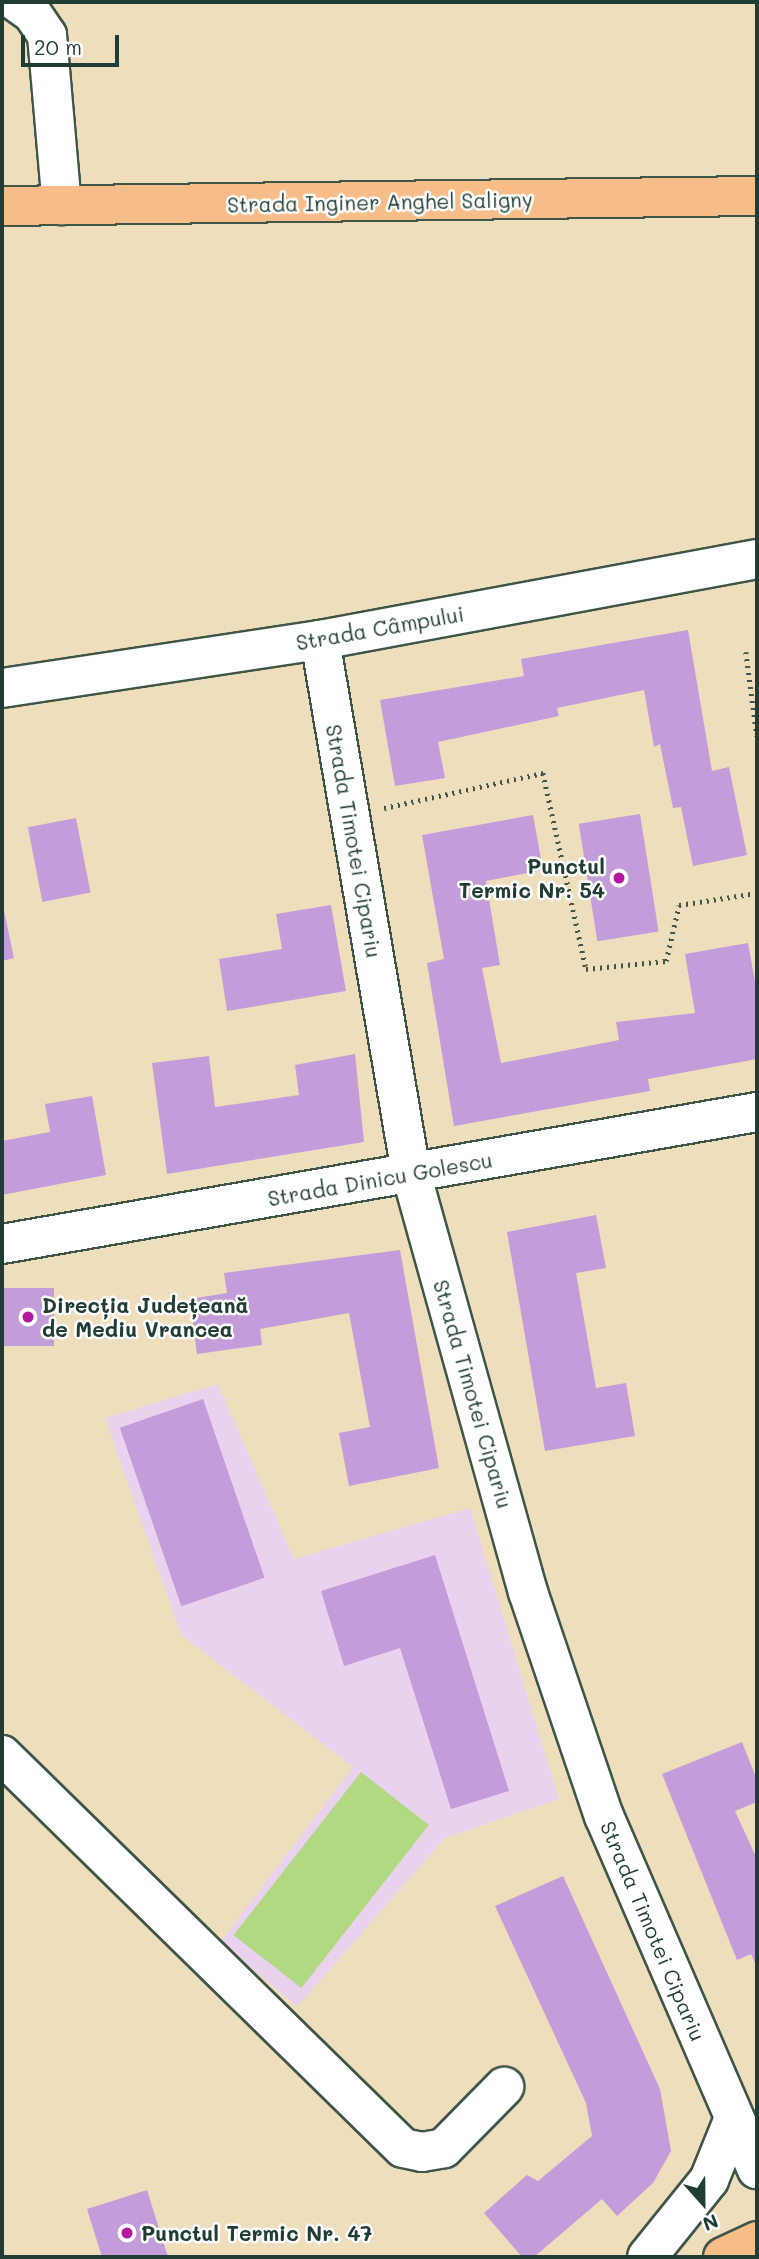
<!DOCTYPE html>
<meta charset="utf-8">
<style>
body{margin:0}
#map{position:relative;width:759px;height:2259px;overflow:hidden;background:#efdebc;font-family:Mali,sans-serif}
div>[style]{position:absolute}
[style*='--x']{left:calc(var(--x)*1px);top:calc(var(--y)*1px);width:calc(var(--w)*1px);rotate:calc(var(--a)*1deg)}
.built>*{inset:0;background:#e8d2ee}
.green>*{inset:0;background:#b1d882;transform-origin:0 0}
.building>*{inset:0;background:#c29dda;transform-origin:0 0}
.path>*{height:4.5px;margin-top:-2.25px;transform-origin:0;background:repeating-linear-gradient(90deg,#3e5548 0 2px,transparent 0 7px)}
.roads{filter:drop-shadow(2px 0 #3e5548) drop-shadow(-2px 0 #3e5548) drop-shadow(0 2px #3e5548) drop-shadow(0 -2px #3e5548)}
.minor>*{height:38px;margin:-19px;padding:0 19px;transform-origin:19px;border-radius:19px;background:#fff}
.major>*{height:38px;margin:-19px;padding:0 19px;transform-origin:19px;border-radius:19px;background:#f7bd88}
.dots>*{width:19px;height:19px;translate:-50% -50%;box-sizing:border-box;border:4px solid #fff;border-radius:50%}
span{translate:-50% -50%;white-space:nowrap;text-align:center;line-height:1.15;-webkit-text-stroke:5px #fff;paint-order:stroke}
.street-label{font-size:21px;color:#1f3d34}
.poi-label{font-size:21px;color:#1f3d34;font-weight:700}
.right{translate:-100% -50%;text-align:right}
.left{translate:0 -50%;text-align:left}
.frame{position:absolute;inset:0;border:4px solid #1f3d34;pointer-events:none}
.north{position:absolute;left:668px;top:2168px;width:70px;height:70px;-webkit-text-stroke:5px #fff;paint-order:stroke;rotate:159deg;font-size:19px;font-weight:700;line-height:28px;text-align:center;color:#1f3d34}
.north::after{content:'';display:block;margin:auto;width:24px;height:32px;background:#1f3d34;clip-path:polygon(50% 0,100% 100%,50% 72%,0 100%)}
.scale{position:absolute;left:21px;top:35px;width:98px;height:32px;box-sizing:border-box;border:4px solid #1f3d34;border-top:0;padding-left:9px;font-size:21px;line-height:24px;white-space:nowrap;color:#1f3d34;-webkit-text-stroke:5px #fff;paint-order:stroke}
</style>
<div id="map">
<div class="built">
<i style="clip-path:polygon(218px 1384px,294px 1559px,470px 1508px,559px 1799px,445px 1838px,297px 2007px,221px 1941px,353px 1767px,181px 1635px,105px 1418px)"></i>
</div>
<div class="green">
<i style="left:361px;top:1772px;width:86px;height:207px;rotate:38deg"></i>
</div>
<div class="building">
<i style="clip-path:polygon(688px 630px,712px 771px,729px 767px,747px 855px,693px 866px,681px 807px,673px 808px,660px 744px,654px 747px,644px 690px,557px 708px,559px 716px,438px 742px,445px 778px,395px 786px,380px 700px,524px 676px,521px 659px)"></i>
<i style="left:640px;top:814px;width:119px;height:62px;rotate:81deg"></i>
<i style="clip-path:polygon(533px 815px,543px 870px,486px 881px,500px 965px,482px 968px,501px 1063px,619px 1040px,616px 1022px,695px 1013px,685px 954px,748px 943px,757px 992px,757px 1059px,648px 1079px,650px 1091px,454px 1126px,427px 963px,444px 959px,422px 835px)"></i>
<i style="left:76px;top:818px;width:76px;height:49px;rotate:79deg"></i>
<i style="clip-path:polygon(2px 901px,14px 958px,2px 961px)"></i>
<i style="clip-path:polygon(331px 905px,346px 991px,227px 1011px,219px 959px,282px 949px,276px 914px)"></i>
<i style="clip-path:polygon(355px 1054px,364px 1142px,167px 1174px,152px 1063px,209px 1056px,215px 1107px,299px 1095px,295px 1065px)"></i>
<i style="clip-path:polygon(92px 1096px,106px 1175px,2px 1195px,2px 1141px,50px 1132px,45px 1104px)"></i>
<i style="clip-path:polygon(596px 1215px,606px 1268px,576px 1273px,596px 1388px,626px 1383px,635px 1436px,545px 1451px,507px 1232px)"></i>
<i style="clip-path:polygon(400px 1250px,439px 1468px,349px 1486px,339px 1433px,370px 1427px,349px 1313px,260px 1329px,262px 1345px,197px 1354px,190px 1299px,227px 1293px,224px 1273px)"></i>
<i style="left:54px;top:1288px;width:58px;height:52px;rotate:90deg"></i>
<i style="left:203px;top:1399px;width:189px;height:88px;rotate:71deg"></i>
<i style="clip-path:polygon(435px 1555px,509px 1791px,451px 1809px,400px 1648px,344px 1666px,321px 1591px)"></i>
<i style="clip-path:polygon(742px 1742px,757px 1780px,757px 1802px,735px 1811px,757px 1859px,757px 1968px,751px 1954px,737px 1960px,662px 1774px)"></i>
<i style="clip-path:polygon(563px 1876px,660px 2089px,671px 2151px,653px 2183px,617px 2216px,602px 2199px,534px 2257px,522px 2257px,484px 2213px,527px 2175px,538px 2181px,592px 2136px,586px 2103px,495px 1906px)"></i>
<i style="clip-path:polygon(147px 2190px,168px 2257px,102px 2257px,87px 2209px)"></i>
</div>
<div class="path">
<i style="--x:746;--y:652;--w:85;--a:82.5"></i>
<i style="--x:384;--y:808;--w:163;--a:-12.4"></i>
<i style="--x:543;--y:773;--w:201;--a:77.6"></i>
<i style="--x:586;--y:969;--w:80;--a:-5.7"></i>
<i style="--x:666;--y:961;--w:57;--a:-76.9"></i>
<i style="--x:679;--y:905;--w:79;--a:-8.7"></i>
</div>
<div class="roads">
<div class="minor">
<i style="--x:16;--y:2;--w:19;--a:35"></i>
<i style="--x:32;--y:13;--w:27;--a:56"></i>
<i style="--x:47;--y:35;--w:171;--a:85"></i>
<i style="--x:320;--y:640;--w:541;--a:80.31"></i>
<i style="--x:411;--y:1173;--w:435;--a:74.4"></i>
<i style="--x:528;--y:1592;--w:237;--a:71.3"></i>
<i style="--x:604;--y:1816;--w:385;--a:66.6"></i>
<i style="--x:2;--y:688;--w:322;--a:-8.6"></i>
<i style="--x:320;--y:640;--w:444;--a:-10.5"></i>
<i style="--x:2;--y:1244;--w:766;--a:-9.92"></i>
<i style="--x:2;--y:1755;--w:561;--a:44.42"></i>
<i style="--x:403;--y:2148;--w:19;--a:12"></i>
<i style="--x:422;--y:2152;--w:22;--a:-10"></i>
<i style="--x:444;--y:2148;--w:86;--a:-45.5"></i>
<i style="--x:647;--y:2257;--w:99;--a:-51.2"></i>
<i style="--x:709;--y:2180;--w:67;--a:-68"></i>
</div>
<div class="major">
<i style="--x:2;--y:206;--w:755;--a:-0.76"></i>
<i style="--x:723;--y:2257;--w:38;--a:-25"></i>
</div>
</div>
<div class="dots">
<i style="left:619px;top:878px;background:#b5179e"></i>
<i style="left:28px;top:1317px;background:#b5179e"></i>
<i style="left:127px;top:2233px;background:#b5179e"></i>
</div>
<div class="street-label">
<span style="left:380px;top:202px;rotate:-1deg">Strada Inginer Anghel Saligny</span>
<span style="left:380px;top:628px;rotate:-10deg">Strada Câmpului</span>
<span style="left:354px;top:841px;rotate:80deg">Strada Timotei Cipariu</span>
<span style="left:380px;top:1179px;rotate:-10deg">Strada Dinicu Golescu</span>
<span style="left:473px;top:1394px;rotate:74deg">Strada Timotei Cipariu</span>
<span style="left:653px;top:1931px;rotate:67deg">Strada Timotei Cipariu</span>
</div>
<div class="poi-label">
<span class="right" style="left:605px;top:878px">Punctul<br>Termic Nr. 54</span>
<span class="left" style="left:42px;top:1317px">Direcția Județeană<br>de Mediu Vrancea</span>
<span class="left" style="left:141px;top:2233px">Punctul Termic Nr. 47</span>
</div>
<div class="frame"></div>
<div class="north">N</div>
<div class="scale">20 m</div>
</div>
